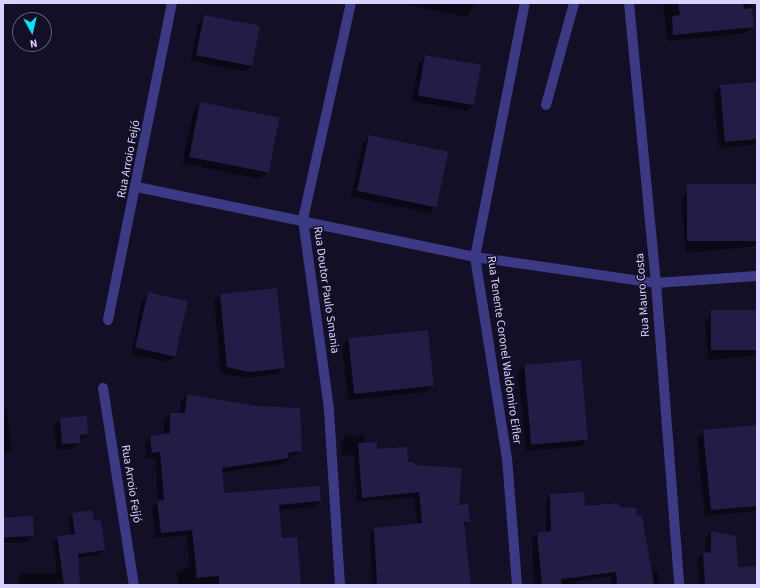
<!DOCTYPE html>
<meta charset="utf-8">
<style>
body{margin:0}
#map{position:relative;width:760px;height:588px;overflow:hidden;background:#130f26;font-family:"Source Sans 3",sans-serif}
div>[style]{position:absolute}
[style*='--x']{left:calc(var(--x)*1px);top:calc(var(--y)*1px);width:calc(var(--w)*1px);rotate:calc(var(--a)*1deg)}
.shadow>*{inset:0;background:#0007}
.building>*{inset:0;background:#241b47;transform-origin:0 0}
.lane>*{height:10px;margin:-5px;padding:0 5px;transform-origin:5px;border-radius:5px;background:#3d3a85}
.street>*{height:10px;margin:-5px;padding:0 5px;transform-origin:5px;border-radius:5px;background:#3d3a85}
span{translate:-50% -50%;white-space:nowrap;text-align:center;line-height:1.15;-webkit-text-stroke:3px #130f26;paint-order:stroke}
.street-label{font-size:12px;color:#d9d4ff}
.frame{position:absolute;inset:0;border:4px solid #d9d4ff;pointer-events:none}
.north{position:absolute;left:12px;top:12px;width:40px;height:40px;box-sizing:border-box;background:#130f26;border:1px solid #625e7d;border-radius:50%;rotate:172deg;font-size:11px;font-weight:700;line-height:16px;text-align:center;color:#d9d4ff}
.north::after{content:'';display:block;margin:auto;width:14px;height:18px;background:#00e5ff;clip-path:polygon(50% 0,100% 100%,50% 72%,0 100%)}
</style>
<div id="map">
<div class="shadow">
<i style="clip-path:polygon(400px 3px,475px 3px,467px 17px)"></i>
<i style="clip-path:polygon(663px 3px,750px 3px,753px 26px,746px 33px,667px 41px)"></i>
<i style="clip-path:polygon(204px 17px,252px 65px,245px 71px,191px 61px,198px 23px)"></i>
<i style="clip-path:polygon(425px 56px,473px 105px,466px 111px,412px 101px,419px 63px)"></i>
<i style="clip-path:polygon(757px 83px,757px 144px,719px 148px,714px 93px,720px 86px)"></i>
<i style="clip-path:polygon(201px 103px,266px 173px,260px 179px,182px 163px,194px 109px)"></i>
<i style="clip-path:polygon(369px 137px,435px 207px,429px 213px,351px 197px,363px 143px)"></i>
<i style="clip-path:polygon(757px 185px,757px 246px,686px 253px,681px 198px,687px 192px)"></i>
<i style="clip-path:polygon(149px 294px,175px 356px,169px 362px,131px 354px,142px 300px)"></i>
<i style="clip-path:polygon(220px 295px,284px 368px,277px 374px,242px 378px,221px 373px,214px 301px)"></i>
<i style="clip-path:polygon(757px 311px,757px 355px,708px 360px,705px 321px,711px 315px)"></i>
<i style="clip-path:polygon(349px 339px,433px 386px,427px 392px,348px 400px,342px 345px)"></i>
<i style="clip-path:polygon(524px 366px,587px 439px,581px 446px,526px 451px,518px 373px)"></i>
<i style="clip-path:polygon(187px 395px,301px 451px,282px 464px,221px 472px,224px 495px,320px 501px,314px 507px,278px 510px,281px 539px,300px 585px,178px 585px,177px 573px,189px 566px,187px 535px,155px 538px,152px 508px,158px 501px,155px 458px,146px 459px,145px 443px,150px 437px,164px 435px,164px 420px,170px 414px,180px 414px,181px 401px)"></i>
<i style="clip-path:polygon(7px 409px,11px 450px,3px 456px,3px 410px)"></i>
<i style="clip-path:polygon(60px 419px,87px 434px,73px 449px,56px 450px,54px 426px)"></i>
<i style="clip-path:polygon(757px 426px,757px 511px,705px 516px,697px 438px,704px 431px)"></i>
<i style="clip-path:polygon(364px 435px,365px 444px,413px 466px,458px 506px,469px 521px,464px 526px,470px 585px,372px 585px,370px 534px,375px 529px,417px 525px,414px 497px,357px 502px,354px 455px,342px 456px,341px 441px,346px 436px)"></i>
<i style="clip-path:polygon(551px 495px,584px 507px,618px 508px,635px 516px,650px 572px,658px 571px,659px 585px,611px 585px,611px 576px,577px 581px,578px 585px,534px 585px,532px 539px,537px 534px,546px 533px,546px 500px)"></i>
<i style="clip-path:polygon(73px 514px,93px 522px,104px 550px,99px 555px,77px 558px,79px 585px,17px 585px,22px 573px,57px 573px,53px 542px,70px 535px,68px 518px)"></i>
<i style="clip-path:polygon(3px 518px,33px 535px,27px 542px,3px 543px)"></i>
<i style="clip-path:polygon(711px 532px,738px 585px,699px 585px,697px 559px,705px 553px,706px 538px)"></i>
</div>
<div class="building">
<i style="clip-path:polygon(678px 3px,743px 3px,744px 9px,752px 8px,754px 27px,673px 35px,672px 16px,680px 15px)"></i>
<i style="left:204px;top:15px;width:57px;height:41px;rotate:11deg"></i>
<i style="left:425px;top:55px;width:57px;height:41px;rotate:10deg"></i>
<i style="clip-path:polygon(757px 82px,757px 139px,725px 142px,720px 85px)"></i>
<i style="left:200px;top:102px;width:81px;height:56px;rotate:11deg"></i>
<i style="left:369px;top:135px;width:81px;height:57px;rotate:12deg"></i>
<i style="left:757px;top:184px;width:57px;height:70px;rotate:90deg"></i>
<i style="clip-path:polygon(277px 288px,285px 368px,249px 372px,227px 367px,220px 294px)"></i>
<i style="left:148px;top:292px;width:41px;height:57px;rotate:13deg"></i>
<i style="left:757px;top:310px;width:40px;height:46px;rotate:90deg"></i>
<i style="left:428px;top:330px;width:56px;height:80px;rotate:84deg"></i>
<i style="left:581px;top:360px;width:80px;height:57px;rotate:85deg"></i>
<i style="clip-path:polygon(187px 394px,256px 406px,300px 408px,302px 451px,288px 453px,289px 458px,222px 468px,224px 493px,320px 486px,321px 501px,279px 505px,282px 538px,297px 537px,301px 585px,219px 585px,219px 576px,197px 578px,192px 530px,161px 533px,157px 501px,164px 500px,160px 452px,152px 453px,150px 436px,170px 433px,170px 413px,185px 413px)"></i>
<i style="clip-path:polygon(87px 416px,88px 434px,80px 435px,81px 443px,62px 444px,60px 418px)"></i>
<i style="clip-path:polygon(757px 425px,757px 506px,711px 510px,703px 430px)"></i>
<i style="clip-path:polygon(377px 442px,377px 449px,407px 447px,408px 462px,414px 462px,414px 465px,462px 468px,459px 505px,468px 504px,470px 522px,464px 522px,471px 585px,377px 585px,374px 528px,422px 523px,419px 492px,362px 498px,358px 443px)"></i>
<i style="clip-path:polygon(584px 492px,585px 506px,619px 503px,619px 507px,637px 508px,636px 515px,642px 516px,654px 585px,617px 585px,616px 572px,561px 579px,562px 585px,542px 585px,537px 533px,551px 531px,550px 494px)"></i>
<i style="clip-path:polygon(92px 510px,94px 521px,101px 520px,105px 550px,78px 554px,80px 585px,64px 585px,57px 536px,75px 534px,72px 513px)"></i>
<i style="left:33px;top:516px;width:20px;height:30px;rotate:87deg"></i>
<i style="clip-path:polygon(711px 531px,736px 536px,738px 567px,757px 566px,757px 585px,705px 585px,703px 553px,711px 552px)"></i>
</div>
<div class="lane">
<i style="--x:546;--y:105;--w:106;--a:-74.6"></i>
</div>
<div class="street">
<i style="--x:629;--y:3;--w:281;--a:84.5"></i>
<i style="--x:656;--y:283;--w:303;--a:85.6"></i>
<i style="--x:137;--y:187;--w:345;--a:11.7"></i>
<i style="--x:475;--y:257;--w:183;--a:8.2"></i>
<i style="--x:656;--y:283;--w:101;--a:-4"></i>
<i style="--x:108;--y:320;--w:323;--a:-78.6"></i>
<i style="--x:103;--y:388;--w:199;--a:81.1"></i>
<i style="--x:340;--y:585;--w:176;--a:-93.6"></i>
<i style="--x:329;--y:409;--w:192;--a:-97.8"></i>
<i style="--x:303;--y:219;--w:221;--a:-77.5"></i>
<i style="--x:517;--y:585;--w:126;--a:-94.5"></i>
<i style="--x:507;--y:459;--w:205;--a:-99"></i>
<i style="--x:475;--y:257;--w:259;--a:-78.9"></i>
</div>
<div class="street-label">
<span style="left:129px;top:159px;rotate:-79deg">Rua Arroio Feijó</span>
<span style="left:326px;top:290px;rotate:82deg">Rua Doutor Paulo Smania</span>
<span style="left:643px;top:295px;rotate:-94deg">Rua Mauro Costa</span>
<span style="left:504px;top:350px;rotate:82deg">Rua Tenente Coronel Waldomiro Eifler</span>
<span style="left:131px;top:484px;rotate:81deg">Rua Arroio Feijó</span>
</div>
<div class="frame"></div>
<div class="north">N</div>
</div>
